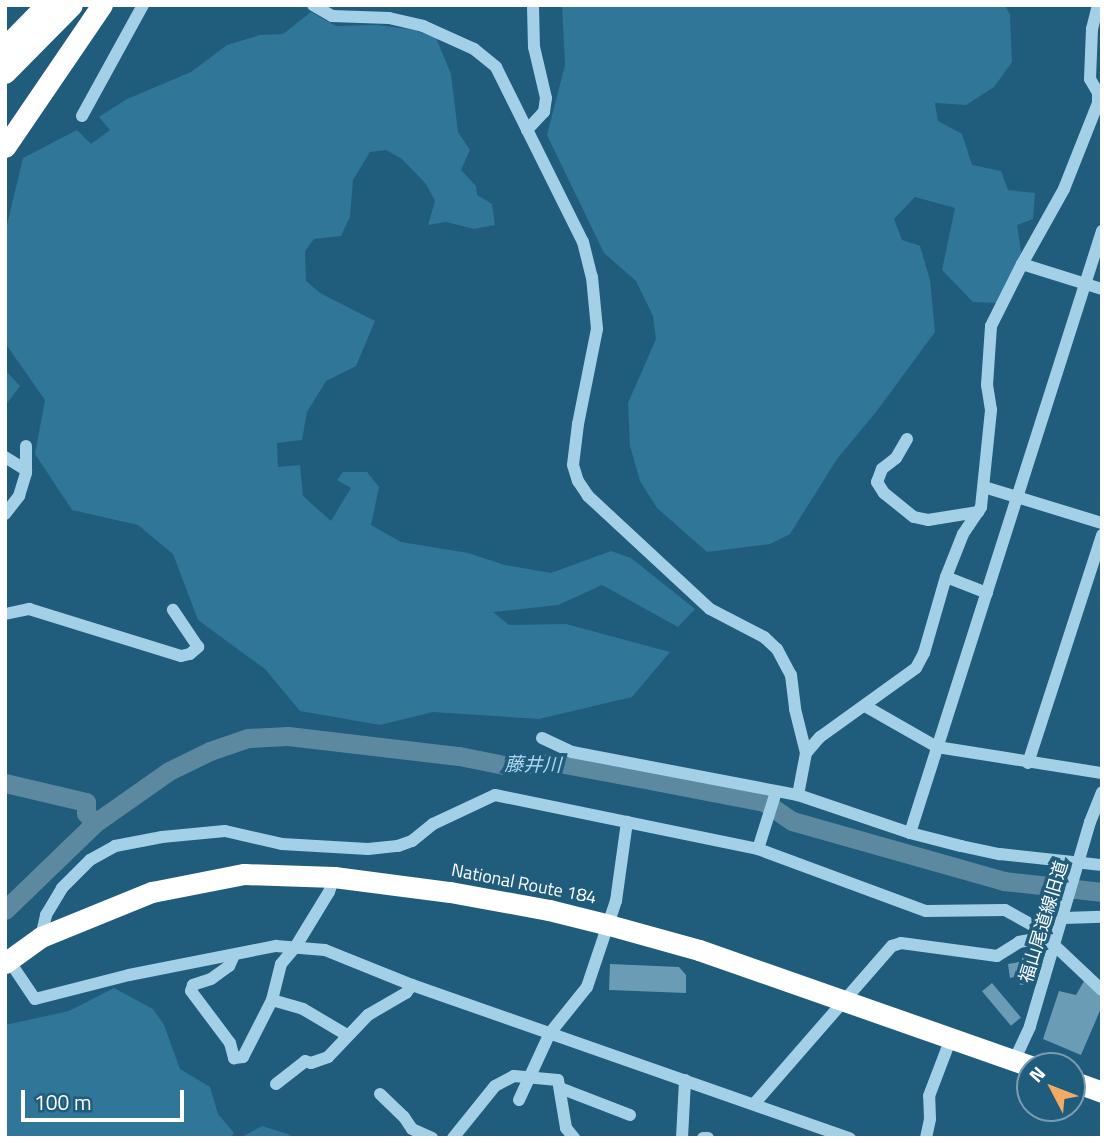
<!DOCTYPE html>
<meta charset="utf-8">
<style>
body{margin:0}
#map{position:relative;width:1107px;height:1143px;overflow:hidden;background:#205c7c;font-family:"Titillium Web","Noto Sans JP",sans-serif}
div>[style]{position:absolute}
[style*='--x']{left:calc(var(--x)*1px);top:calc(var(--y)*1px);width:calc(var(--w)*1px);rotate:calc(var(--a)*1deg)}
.green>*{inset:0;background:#307698}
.river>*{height:19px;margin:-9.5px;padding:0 9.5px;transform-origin:9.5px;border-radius:9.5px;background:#5d89a0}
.building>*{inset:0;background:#6a9cb6;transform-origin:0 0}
.minor>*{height:12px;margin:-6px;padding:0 6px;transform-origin:6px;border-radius:6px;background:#a3d0e6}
.highway>*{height:21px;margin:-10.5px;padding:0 10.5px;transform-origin:10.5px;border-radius:10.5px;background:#fff}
span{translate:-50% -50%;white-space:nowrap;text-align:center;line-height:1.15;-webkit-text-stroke:7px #205c7c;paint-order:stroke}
.street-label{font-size:18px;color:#fff}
.water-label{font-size:19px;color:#aed9ee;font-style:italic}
.frame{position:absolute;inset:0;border:7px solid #fff;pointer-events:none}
.north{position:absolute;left:1016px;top:1052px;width:70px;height:70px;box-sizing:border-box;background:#205c7c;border:2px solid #799db0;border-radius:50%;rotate:312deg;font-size:19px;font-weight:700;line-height:28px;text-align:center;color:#fff}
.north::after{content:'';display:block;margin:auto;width:24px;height:32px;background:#f3ab64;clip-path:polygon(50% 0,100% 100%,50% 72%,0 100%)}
.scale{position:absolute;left:21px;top:1090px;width:163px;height:32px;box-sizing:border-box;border:4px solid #fff;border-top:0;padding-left:9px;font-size:21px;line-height:24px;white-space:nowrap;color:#fff;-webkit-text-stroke:5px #205c7c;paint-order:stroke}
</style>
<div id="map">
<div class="green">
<i style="clip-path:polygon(562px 5px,1005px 5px,1010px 15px,1012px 62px,994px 87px,966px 105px,935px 103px,938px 121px,962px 134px,972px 165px,1001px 171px,1008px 190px,1035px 193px,1033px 219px,1017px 225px,1022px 258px,998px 303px,973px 302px,942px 270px,955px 208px,915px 197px,894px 219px,902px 240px,920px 246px,930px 280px,935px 332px,876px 412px,837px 459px,790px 534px,770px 544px,707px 552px,657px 508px,640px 481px,630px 446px,628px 403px,656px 339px,653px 316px,636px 281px,604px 253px,547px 135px,565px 65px)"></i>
<i style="clip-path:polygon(311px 12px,336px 26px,377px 25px,415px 30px,436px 38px,451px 74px,458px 132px,470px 150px,461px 170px,476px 186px,477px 195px,492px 204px,495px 225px,474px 229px,446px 222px,428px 225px,435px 201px,426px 184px,402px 159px,386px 150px,370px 152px,353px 180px,350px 217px,341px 236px,314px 239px,305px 251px,306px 281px,320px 293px,375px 321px,356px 366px,326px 381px,307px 412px,302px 440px,277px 443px,278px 467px,300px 465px,303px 496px,331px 521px,351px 488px,337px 480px,343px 472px,367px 472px,379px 487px,371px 525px,401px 542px,468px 553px,505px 565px,551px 573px,611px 551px,631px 558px,695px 609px,678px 627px,602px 585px,558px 605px,493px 612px,509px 625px,566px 624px,670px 652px,632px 697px,539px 719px,433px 712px,380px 725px,300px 711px,265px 669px,198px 620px,173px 554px,138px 525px,72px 510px,35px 454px,45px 400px,5px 343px,5px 233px,23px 158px,77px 130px,91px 144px,110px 130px,99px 117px,127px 99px,191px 72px,227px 45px,260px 35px,283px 34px)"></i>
<i style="clip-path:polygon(5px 370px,20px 386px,5px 406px)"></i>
<i style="clip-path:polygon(114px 988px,153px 1009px,164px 1025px,180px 1069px,210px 1087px,218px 1114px,234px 1133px,230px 1138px,5px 1138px,5px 1025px,69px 1011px)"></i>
<i style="clip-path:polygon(262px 1126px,288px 1134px,294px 1138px,240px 1138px)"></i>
</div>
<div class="river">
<i style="--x:5;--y:783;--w:83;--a:13.2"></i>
<i style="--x:86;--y:802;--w:11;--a:90"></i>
<i style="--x:86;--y:813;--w:13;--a:48"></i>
<i style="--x:5;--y:910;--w:125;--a:-44"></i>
<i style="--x:95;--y:823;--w:90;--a:-35.1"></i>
<i style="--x:169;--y:771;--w:46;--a:-26"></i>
<i style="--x:210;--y:751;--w:40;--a:-18.9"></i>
<i style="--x:248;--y:738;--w:40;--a:-2.9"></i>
<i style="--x:288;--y:736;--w:172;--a:6.7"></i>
<i style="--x:459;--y:756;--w:46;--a:11.3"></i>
<i style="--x:504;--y:765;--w:55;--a:-2.1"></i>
<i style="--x:559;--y:763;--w:98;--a:10.6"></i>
<i style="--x:655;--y:781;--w:111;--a:10.9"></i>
<i style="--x:764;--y:802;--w:34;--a:34"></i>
<i style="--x:792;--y:821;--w:220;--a:15.8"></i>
<i style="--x:1004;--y:881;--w:99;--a:6.4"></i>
</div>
<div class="building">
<i style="left:1023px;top:952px;width:14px;height:8px;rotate:8deg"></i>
<i style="clip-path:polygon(1024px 961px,1029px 984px,1020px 985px,1019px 976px,1010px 978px,1008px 964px)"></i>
<i style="clip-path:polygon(610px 964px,679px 967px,686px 975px,686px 993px,609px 990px)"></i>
<i style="clip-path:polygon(1084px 981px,1102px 997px,1102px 1006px,1081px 1055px,1043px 1039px,1059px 991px,1076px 995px)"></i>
<i style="left:992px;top:983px;width:45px;height:13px;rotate:50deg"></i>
</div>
<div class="minor">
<i style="--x:313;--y:5;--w:22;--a:30"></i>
<i style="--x:332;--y:16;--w:57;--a:2"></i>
<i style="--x:389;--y:18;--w:35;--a:13"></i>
<i style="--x:423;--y:26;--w:56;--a:24.3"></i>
<i style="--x:474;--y:49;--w:28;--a:39"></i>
<i style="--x:496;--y:67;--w:195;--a:63.6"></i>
<i style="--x:583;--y:242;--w:36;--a:76"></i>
<i style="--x:592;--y:277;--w:52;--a:84.5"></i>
<i style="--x:597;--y:329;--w:97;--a:101.3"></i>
<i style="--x:578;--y:424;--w:41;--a:97"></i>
<i style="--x:573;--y:465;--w:17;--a:73"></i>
<i style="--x:578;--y:481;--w:18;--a:56"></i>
<i style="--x:588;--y:496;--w:166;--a:42.8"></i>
<i style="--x:710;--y:609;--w:61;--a:27.4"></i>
<i style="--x:764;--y:637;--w:18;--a:43"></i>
<i style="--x:777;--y:649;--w:30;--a:62"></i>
<i style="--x:791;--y:675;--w:34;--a:83"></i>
<i style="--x:795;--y:709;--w:45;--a:76"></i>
<i style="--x:806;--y:753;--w:43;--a:100.8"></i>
<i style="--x:1098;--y:5;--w:25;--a:104"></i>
<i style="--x:1092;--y:29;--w:50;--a:92.3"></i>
<i style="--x:1090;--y:79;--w:16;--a:60"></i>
<i style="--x:1098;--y:93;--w:10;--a:90"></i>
<i style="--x:1098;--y:103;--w:92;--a:111.6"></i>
<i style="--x:1064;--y:189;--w:86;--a:119.2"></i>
<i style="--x:1022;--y:264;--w:84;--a:17.4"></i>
<i style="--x:82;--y:116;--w:127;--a:-61.2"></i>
<i style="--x:527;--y:130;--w:25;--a:-47"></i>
<i style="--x:544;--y:112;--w:14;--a:-82"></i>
<i style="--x:546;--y:98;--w:52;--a:-103.2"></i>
<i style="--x:534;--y:47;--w:42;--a:-91.4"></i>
<i style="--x:907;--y:439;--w:22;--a:120"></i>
<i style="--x:896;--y:458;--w:18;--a:142"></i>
<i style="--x:882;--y:469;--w:14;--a:111"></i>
<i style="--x:877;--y:482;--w:13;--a:58"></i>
<i style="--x:884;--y:493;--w:38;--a:39"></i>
<i style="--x:914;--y:517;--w:14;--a:12"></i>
<i style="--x:928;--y:520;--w:51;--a:-9.1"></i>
<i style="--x:5;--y:457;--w:25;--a:32"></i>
<i style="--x:984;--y:487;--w:123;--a:17"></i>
<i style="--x:5;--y:514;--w:23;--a:-52"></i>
<i style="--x:19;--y:496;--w:24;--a:-73"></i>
<i style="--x:26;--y:473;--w:27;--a:-90"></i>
<i style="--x:946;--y:577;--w:44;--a:21.3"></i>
<i style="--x:5;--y:614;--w:25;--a:-12"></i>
<i style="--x:29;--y:609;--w:159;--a:17.2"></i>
<i style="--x:181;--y:656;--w:9;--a:-13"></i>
<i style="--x:190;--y:654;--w:11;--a:-41"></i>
<i style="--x:198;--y:647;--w:45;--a:-124"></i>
<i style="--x:865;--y:706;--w:83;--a:29.7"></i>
<i style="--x:937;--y:747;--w:167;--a:9"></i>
<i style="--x:542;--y:738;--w:33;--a:25"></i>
<i style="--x:572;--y:752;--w:230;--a:10.8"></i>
<i style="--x:798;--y:795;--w:118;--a:18.7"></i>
<i style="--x:910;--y:833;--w:53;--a:14.3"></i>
<i style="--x:961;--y:846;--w:40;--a:12"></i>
<i style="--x:1000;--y:854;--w:103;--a:6.2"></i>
<i style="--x:806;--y:753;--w:21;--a:-49"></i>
<i style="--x:820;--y:737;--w:118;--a:-35.7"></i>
<i style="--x:916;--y:668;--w:17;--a:-62"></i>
<i style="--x:924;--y:653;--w:79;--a:-73.9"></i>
<i style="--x:946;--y:577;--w:46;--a:-68.4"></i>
<i style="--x:963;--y:534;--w:32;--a:-56"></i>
<i style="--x:981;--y:507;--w:98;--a:-84.1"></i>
<i style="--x:991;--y:410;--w:25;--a:-99"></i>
<i style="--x:987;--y:385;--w:59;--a:-86.1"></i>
<i style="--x:991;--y:326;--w:69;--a:-63.4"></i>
<i style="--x:1028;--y:763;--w:240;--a:-72"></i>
<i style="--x:910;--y:833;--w:632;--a:-72.31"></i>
<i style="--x:758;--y:849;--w:60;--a:-72.5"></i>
<i style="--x:1064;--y:918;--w:38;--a:-2"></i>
<i style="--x:41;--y:937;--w:23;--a:-77"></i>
<i style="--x:46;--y:915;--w:31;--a:-59"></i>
<i style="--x:62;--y:888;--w:40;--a:-45"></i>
<i style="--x:90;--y:860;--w:29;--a:-29"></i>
<i style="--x:115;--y:846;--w:48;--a:-10.8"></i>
<i style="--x:162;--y:837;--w:63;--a:-5.4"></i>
<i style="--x:225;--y:831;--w:58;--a:12.8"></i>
<i style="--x:282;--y:844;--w:86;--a:3.3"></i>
<i style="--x:368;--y:849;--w:30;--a:-6"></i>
<i style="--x:398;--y:846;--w:15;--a:-20"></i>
<i style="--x:412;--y:841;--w:27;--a:-39"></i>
<i style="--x:433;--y:824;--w:68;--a:-25.1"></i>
<i style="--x:495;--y:795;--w:268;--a:11.6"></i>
<i style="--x:758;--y:849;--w:179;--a:20.3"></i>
<i style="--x:926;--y:911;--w:79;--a:-0.7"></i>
<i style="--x:1005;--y:910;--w:33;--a:29"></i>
<i style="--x:1034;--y:926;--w:93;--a:43.3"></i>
<i style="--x:234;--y:955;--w:12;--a:114"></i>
<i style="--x:229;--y:966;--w:22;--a:144"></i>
<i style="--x:211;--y:979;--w:19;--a:162"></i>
<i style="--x:193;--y:985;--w:6;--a:108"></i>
<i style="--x:191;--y:991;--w:65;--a:53.1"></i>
<i style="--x:230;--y:1043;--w:16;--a:75"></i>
<i style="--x:234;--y:1058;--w:9;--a:-6"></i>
<i style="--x:243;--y:1057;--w:64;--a:-63"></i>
<i style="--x:272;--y:1000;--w:37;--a:-76"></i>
<i style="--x:281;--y:964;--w:23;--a:-50"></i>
<i style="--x:296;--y:946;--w:63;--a:-58.6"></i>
<i style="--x:329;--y:892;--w:16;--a:-72"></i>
<i style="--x:8;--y:959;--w:48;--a:56"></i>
<i style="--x:35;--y:999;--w:97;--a:-14.3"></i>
<i style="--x:129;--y:975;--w:150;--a:-11.2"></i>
<i style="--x:276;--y:946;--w:49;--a:4.7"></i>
<i style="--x:325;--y:950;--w:94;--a:21.9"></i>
<i style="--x:412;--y:985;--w:464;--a:19.3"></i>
<i style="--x:272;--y:1000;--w:32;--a:16"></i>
<i style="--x:303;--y:1009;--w:51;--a:30.6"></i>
<i style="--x:1014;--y:1061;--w:38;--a:-65"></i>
<i style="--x:1030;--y:1026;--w:213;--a:-73.6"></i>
<i style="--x:1090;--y:822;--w:32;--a:-68"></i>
<i style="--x:276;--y:1084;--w:37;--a:-38"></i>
<i style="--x:305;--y:1061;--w:6;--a:18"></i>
<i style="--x:311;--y:1063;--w:18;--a:-19"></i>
<i style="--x:328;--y:1057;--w:58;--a:-46.4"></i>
<i style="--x:368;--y:1015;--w:44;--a:-30.1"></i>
<i style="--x:406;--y:993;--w:10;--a:-53"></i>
<i style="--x:560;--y:1088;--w:75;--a:21.1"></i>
<i style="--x:380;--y:1094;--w:33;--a:44"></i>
<i style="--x:404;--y:1117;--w:14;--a:56"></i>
<i style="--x:412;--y:1129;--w:22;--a:24"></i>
<i style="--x:519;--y:1100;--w:74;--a:-65.2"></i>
<i style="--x:550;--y:1033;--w:59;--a:-51.2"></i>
<i style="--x:587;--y:987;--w:91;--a:-71.4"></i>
<i style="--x:616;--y:901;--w:80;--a:-82.1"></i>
<i style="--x:754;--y:1104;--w:210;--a:-48.9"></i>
<i style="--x:892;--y:946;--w:9;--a:-18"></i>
<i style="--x:901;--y:943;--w:97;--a:7.7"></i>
<i style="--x:997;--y:956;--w:26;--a:-32"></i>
<i style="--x:1019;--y:942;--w:25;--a:-11"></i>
<i style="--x:453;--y:1138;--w:67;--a:-51.1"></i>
<i style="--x:495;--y:1086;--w:21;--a:-28"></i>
<i style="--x:514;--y:1076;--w:44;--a:5.2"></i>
<i style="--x:558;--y:1080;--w:49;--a:80.5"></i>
<i style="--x:566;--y:1128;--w:13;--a:51"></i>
<i style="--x:682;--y:1138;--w:58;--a:-87"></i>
<i style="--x:703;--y:1138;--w:5;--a:0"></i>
<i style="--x:926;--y:1138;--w:19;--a:-78"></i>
<i style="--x:930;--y:1119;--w:23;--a:-92"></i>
<i style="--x:929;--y:1096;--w:62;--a:-69.2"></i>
</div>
<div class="highway">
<i style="--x:5;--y:47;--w:59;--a:-45.7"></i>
<i style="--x:5;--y:73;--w:95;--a:-45.4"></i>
<i style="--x:5;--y:147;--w:172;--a:-55.7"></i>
<i style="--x:5;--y:963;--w:44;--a:-35.8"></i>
<i style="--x:41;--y:937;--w:120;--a:-22.1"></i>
<i style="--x:152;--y:892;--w:94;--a:-11.1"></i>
<i style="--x:244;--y:874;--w:90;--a:1.9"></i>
<i style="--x:334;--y:877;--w:117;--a:7.4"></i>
<i style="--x:450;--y:892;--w:101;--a:10.3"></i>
<i style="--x:549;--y:910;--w:62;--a:14"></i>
<i style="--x:609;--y:925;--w:93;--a:15.5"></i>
<i style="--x:699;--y:950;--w:351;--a:19.3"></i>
<i style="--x:1072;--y:1081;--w:32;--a:20"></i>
</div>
<div class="street-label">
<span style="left:524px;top:884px;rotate:11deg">National Route 184</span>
<span style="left:1044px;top:922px;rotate:-73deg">福山尾道線旧道</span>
</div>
<div class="water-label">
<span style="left:533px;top:764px;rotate:1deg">藤井川</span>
</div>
<div class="frame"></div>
<div class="north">N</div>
<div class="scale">100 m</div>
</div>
